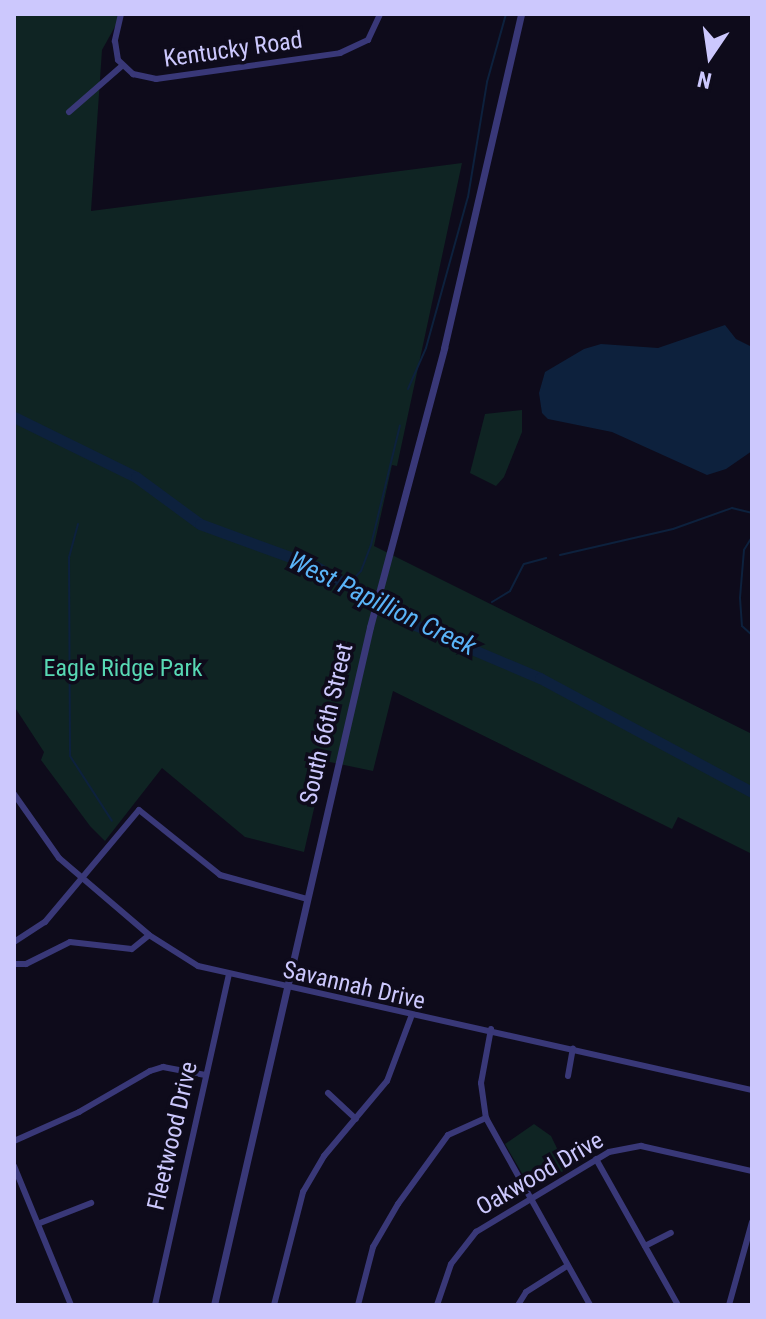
<!DOCTYPE html>
<style>
body{margin:0}
#map{position:relative;width:766px;height:1319px;overflow:hidden;background:#0e0b1b;font-family:"Roboto Condensed",sans-serif}
div>[style]{position:absolute}
[style*='--x']{left:calc(var(--x)*1px);top:calc(var(--y)*1px);width:calc(var(--w)*1px);rotate:calc(var(--a)*1deg)}
.green>*{inset:0;background:#0f2423}
.water>*{inset:0;background:#0d213d}
.stream>*{height:2px;margin:-1px;padding:0 1px;transform-origin:1px;border-radius:1px;background:#0d213d}
.river>*{height:11px;margin:-5.5px;padding:0 5.5px;transform-origin:5.5px;border-radius:5.5px;background:#0d213d}
.minor>*{height:6px;margin:-3px;padding:0 3px;transform-origin:3px;border-radius:3px;background:#393878}
.tertiary>*{height:7px;margin:-3.5px;padding:0 3.5px;transform-origin:3.5px;border-radius:3.5px;background:#393878}
span{translate:-50% -50%;white-space:nowrap;text-align:center;line-height:1.15;-webkit-text-stroke:7px #0e0b1b;paint-order:stroke}
.street-label{font-size:24px;color:#ccc8fd}
.park-label{font-size:24px;color:#58d8b4}
.water-label{font-size:26px;color:#5ab4f8;font-style:italic}
.frame{position:absolute;inset:0;border:16px solid #ccc8fd;pointer-events:none}
.north{position:absolute;left:670px;top:16px;width:80px;height:80px;-webkit-text-stroke:6px #0e0b1b;paint-order:stroke;rotate:193deg;font-size:22px;font-weight:700;line-height:32px;text-align:center;color:#ccc8fd}
.north::after{content:'';display:block;margin:auto;width:28px;height:36px;background:#ccc8fd;clip-path:polygon(50% 0,100% 100%,50% 72%,0 100%)}
</style>
<div id="map">
<div class="green">
<i style="clip-path:polygon(14px 14px,122px 14px,102px 50px,91px 211px,462px 163px,397px 466px,392px 465px,374px 546px,752px 734px,752px 854px,678px 817px,672px 829px,393px 691px,373px 771px,325px 761px,304px 852px,245px 837px,162px 768px,105px 841px,90px 826px,41px 760px,44px 752px,14px 706px)"></i>
<i style="clip-path:polygon(522px 410px,522px 432px,504px 477px,496px 486px,470px 473px,485px 414px)"></i>
<i style="clip-path:polygon(534px 1124px,551px 1136px,567px 1169px,531px 1189px,505px 1144px)"></i>
</div>
<div class="water">
<i style="clip-path:polygon(725px 325px,736px 339px,752px 347px,752px 451px,726px 469px,707px 475px,612px 432px,548px 419px,542px 413px,539px 393px,545px 372px,584px 349px,601px 344px,658px 348px)"></i>
</div>
<div class="stream">
<i style="--x:408;--y:389;--w:45;--a:-66.3"></i>
<i style="--x:426;--y:348;--w:157;--a:-74.5"></i>
<i style="--x:468;--y:197;--w:117;--a:-80.6"></i>
<i style="--x:487;--y:82;--w:71;--a:-74.4"></i>
<i style="--x:78;--y:524;--w:34;--a:105"></i>
<i style="--x:69;--y:557;--w:199;--a:89.7"></i>
<i style="--x:70;--y:756;--w:77;--a:57.1"></i>
<i style="--x:752;--y:537;--w:15;--a:122"></i>
<i style="--x:744;--y:550;--w:48;--a:94.8"></i>
<i style="--x:740;--y:598;--w:28;--a:86"></i>
<i style="--x:742;--y:626;--w:13;--a:42"></i>
<i style="--x:560;--y:555;--w:116;--a:-13"></i>
<i style="--x:673;--y:529;--w:63;--a:-19.6"></i>
<i style="--x:732;--y:508;--w:21;--a:14"></i>
<i style="--x:347;--y:586;--w:21;--a:-47"></i>
<i style="--x:361;--y:571;--w:28;--a:-69"></i>
<i style="--x:371;--y:545;--w:123;--a:-76.4"></i>
<i style="--x:492;--y:602;--w:21;--a:-31"></i>
<i style="--x:510;--y:591;--w:30;--a:-63"></i>
<i style="--x:524;--y:564;--w:23;--a:-15"></i>
<i style="--x:467;--y:648;--w:8;--a:-40"></i>
</div>
<div class="river">
<i style="--x:14;--y:417;--w:136;--a:26.2"></i>
<i style="--x:136;--y:477;--w:79;--a:36.3"></i>
<i style="--x:200;--y:524;--w:122;--a:20.1"></i>
<i style="--x:315;--y:566;--w:116;--a:30.5"></i>
<i style="--x:415;--y:625;--w:136;--a:23"></i>
<i style="--x:540;--y:678;--w:241;--a:28.3"></i>
</div>
<div class="minor">
<i style="--x:121;--y:14;--w:28;--a:103"></i>
<i style="--x:115;--y:41;--w:19;--a:81"></i>
<i style="--x:118;--y:60;--w:21;--a:43"></i>
<i style="--x:133;--y:74;--w:24;--a:12"></i>
<i style="--x:156;--y:79;--w:186;--a:-8"></i>
<i style="--x:340;--y:53;--w:31;--a:-25"></i>
<i style="--x:368;--y:40;--w:29;--a:-65"></i>
<i style="--x:69;--y:112;--w:70;--a:-41"></i>
<i style="--x:14;--y:794;--w:78;--a:54.9"></i>
<i style="--x:59;--y:858;--w:118;--a:40.5"></i>
<i style="--x:149;--y:935;--w:58;--a:32.3"></i>
<i style="--x:198;--y:966;--w:568;--a:12.62"></i>
<i style="--x:14;--y:942;--w:37;--a:-33"></i>
<i style="--x:45;--y:922;--w:146;--a:-50"></i>
<i style="--x:139;--y:810;--w:104;--a:38.7"></i>
<i style="--x:220;--y:875;--w:90;--a:15.4"></i>
<i style="--x:14;--y:964;--w:12;--a:0"></i>
<i style="--x:26;--y:964;--w:49;--a:-26.6"></i>
<i style="--x:70;--y:942;--w:62;--a:6.4"></i>
<i style="--x:132;--y:949;--w:22;--a:-39"></i>
<i style="--x:491;--y:1029;--w:55;--a:100.5"></i>
<i style="--x:481;--y:1083;--w:35;--a:82"></i>
<i style="--x:486;--y:1118;--w:214;--a:60.9"></i>
<i style="--x:568;--y:1076;--w:28;--a:-80"></i>
<i style="--x:328;--y:1093;--w:38;--a:43"></i>
<i style="--x:14;--y:1141;--w:71;--a:-24"></i>
<i style="--x:79;--y:1112;--w:82;--a:-30"></i>
<i style="--x:150;--y:1071;--w:14;--a:-17"></i>
<i style="--x:163;--y:1067;--w:43;--a:10.8"></i>
<i style="--x:596;--y:1159;--w:167;--a:60.7"></i>
<i style="--x:14;--y:1166;--w:150;--a:67.7"></i>
<i style="--x:40;--y:1223;--w:55;--a:-21.4"></i>
<i style="--x:645;--y:1246;--w:29;--a:-27"></i>
<i style="--x:155;--y:1305;--w:338;--a:-77.4"></i>
<i style="--x:274;--y:1305;--w:117;--a:-75.6"></i>
<i style="--x:303;--y:1192;--w:42;--a:-59.7"></i>
<i style="--x:324;--y:1156;--w:98;--a:-50"></i>
<i style="--x:387;--y:1081;--w:68;--a:-69.4"></i>
<i style="--x:358;--y:1305;--w:60;--a:-75.5"></i>
<i style="--x:373;--y:1247;--w:50;--a:-59.8"></i>
<i style="--x:398;--y:1204;--w:85;--a:-54.1"></i>
<i style="--x:448;--y:1135;--w:42;--a:-24.1"></i>
<i style="--x:437;--y:1305;--w:43;--a:-71.1"></i>
<i style="--x:451;--y:1264;--w:41;--a:-52"></i>
<i style="--x:476;--y:1232;--w:155;--a:-31"></i>
<i style="--x:609;--y:1152;--w:33;--a:-11"></i>
<i style="--x:641;--y:1146;--w:114;--a:12.7"></i>
<i style="--x:518;--y:1305;--w:15;--a:-58"></i>
<i style="--x:526;--y:1292;--w:49;--a:-32.4"></i>
<i style="--x:729;--y:1305;--w:86;--a:-74.5"></i>
</div>
<div class="tertiary">
<i style="--x:214;--y:1305;--w:696;--a:-77.04"></i>
<i style="--x:370;--y:627;--w:289;--a:-75.1"></i>
<i style="--x:444;--y:348;--w:343;--a:-77"></i>
</div>
<div class="street-label">
<span style="left:233px;top:50px;rotate:-8deg">Kentucky Road</span>
<span style="left:327px;top:724px;rotate:-77deg">South 66th Street</span>
<span style="left:354px;top:986px;rotate:13deg">Savannah Drive</span>
<span style="left:173px;top:1136px;rotate:-77deg">Fleetwood Drive</span>
<span style="left:540px;top:1174px;rotate:-30deg">Oakwood Drive</span>
</div>
<div class="park-label">
<span style="left:123px;top:669px">Eagle Ridge Park</span>
</div>
<div class="water-label">
<span style="left:382px;top:604px;rotate:26deg">West Papillion Creek</span>
</div>
<div class="frame"></div>
<div class="north">N</div>
</div>
